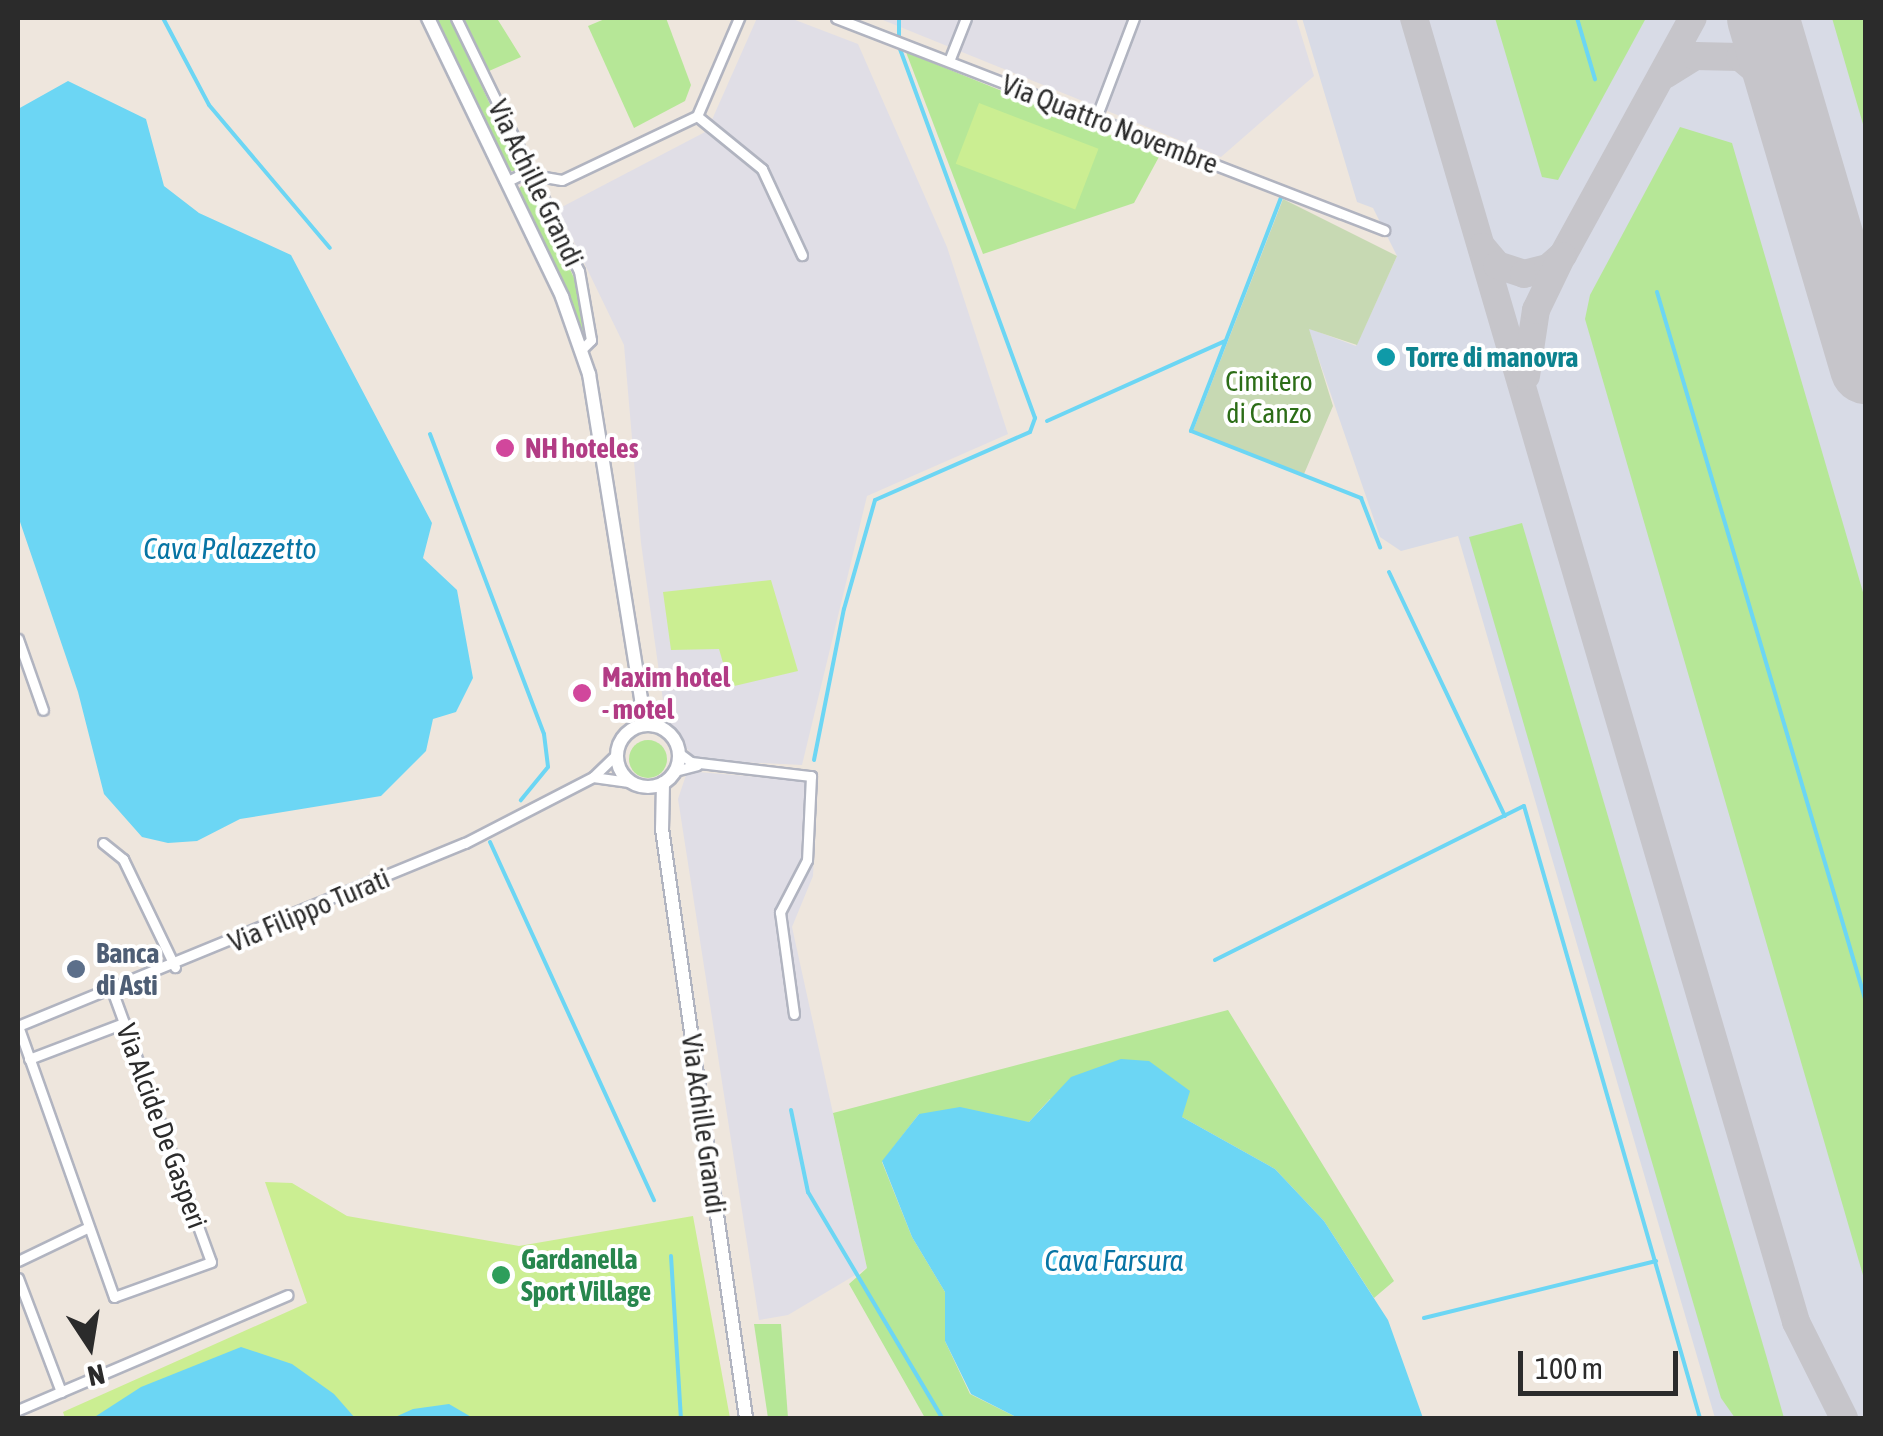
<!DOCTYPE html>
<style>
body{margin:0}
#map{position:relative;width:1883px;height:1436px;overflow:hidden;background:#eee6dd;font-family:"Asap Condensed",sans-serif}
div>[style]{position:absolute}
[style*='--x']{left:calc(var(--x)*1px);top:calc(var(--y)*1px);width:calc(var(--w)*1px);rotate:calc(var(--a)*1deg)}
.industrial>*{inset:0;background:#e0dee6}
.airport>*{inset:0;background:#d8dbe6}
.green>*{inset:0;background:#b6e797}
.round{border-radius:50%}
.cemetery>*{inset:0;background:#c7d9b3}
.pitch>*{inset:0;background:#cbee92;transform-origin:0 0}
.water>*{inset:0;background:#6cd6f4}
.stream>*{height:4px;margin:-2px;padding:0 2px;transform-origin:2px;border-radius:2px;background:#6cd6f4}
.taxiway>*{height:28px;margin:-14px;padding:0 14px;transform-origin:14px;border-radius:14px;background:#c6c5ca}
.runway>*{height:72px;margin:-36px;padding:0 36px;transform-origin:36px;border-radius:36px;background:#c6c5ca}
.roads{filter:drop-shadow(2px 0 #b1b4c0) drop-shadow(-2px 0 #b1b4c0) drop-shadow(0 2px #b1b4c0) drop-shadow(0 -2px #b1b4c0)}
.minor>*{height:9px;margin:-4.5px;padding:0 4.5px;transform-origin:4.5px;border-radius:4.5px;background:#fff}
.secondary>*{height:12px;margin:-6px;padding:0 6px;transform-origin:6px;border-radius:6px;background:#fff}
.secondary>.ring{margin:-6px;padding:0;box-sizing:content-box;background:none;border:12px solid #fff;border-radius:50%}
.dots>*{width:28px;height:28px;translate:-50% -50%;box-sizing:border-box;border:5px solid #fff;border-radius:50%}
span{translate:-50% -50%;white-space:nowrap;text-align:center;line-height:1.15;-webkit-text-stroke:8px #fff;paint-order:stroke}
.street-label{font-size:28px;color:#2b2b2b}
.culture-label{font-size:28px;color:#0d838f;font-weight:700}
.left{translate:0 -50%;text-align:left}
.park-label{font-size:28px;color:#2c6d17}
.hotel-label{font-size:28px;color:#b23c85;font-weight:700}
.service-label{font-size:28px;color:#4e5e75;font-weight:700}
.leisure-label{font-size:28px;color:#27864d;font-weight:700}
.water-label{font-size:30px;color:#0774a4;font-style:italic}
.frame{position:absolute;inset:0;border:20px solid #2b2b2b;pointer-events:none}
.north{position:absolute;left:40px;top:1296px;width:100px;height:100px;-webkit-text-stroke:8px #fff;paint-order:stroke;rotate:168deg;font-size:28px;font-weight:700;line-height:40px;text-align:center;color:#2b2b2b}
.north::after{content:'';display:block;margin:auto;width:35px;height:45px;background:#2b2b2b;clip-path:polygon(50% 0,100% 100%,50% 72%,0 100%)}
.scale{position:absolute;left:1518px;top:1351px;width:160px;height:45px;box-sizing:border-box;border:5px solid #2b2b2b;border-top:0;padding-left:12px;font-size:30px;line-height:35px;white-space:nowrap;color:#2b2b2b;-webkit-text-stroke:8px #fff;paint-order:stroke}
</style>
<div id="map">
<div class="industrial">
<i style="clip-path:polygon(757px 18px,790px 18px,858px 44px,947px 247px,1008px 434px,867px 496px,802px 765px,696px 760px,666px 722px,641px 543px,624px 345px,558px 209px,707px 131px)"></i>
<i style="clip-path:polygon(878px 18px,1296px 18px,1314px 76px,1221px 157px)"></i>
<i style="clip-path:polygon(698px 772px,805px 781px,817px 797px,813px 876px,792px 927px,867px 1268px,788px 1315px,759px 1320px,678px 799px,686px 775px)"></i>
</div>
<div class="airport">
<i style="clip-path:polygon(1302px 18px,1865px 18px,1865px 1418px,1715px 1418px,1458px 536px,1401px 551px,1380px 537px,1308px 328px,1356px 346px,1397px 256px,1373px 208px,1357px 202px)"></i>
</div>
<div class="green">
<i style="clip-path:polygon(435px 18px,450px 18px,521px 171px,510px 171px)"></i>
<i style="clip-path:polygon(463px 18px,502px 18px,498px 20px,521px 57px,489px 71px)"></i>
<i style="clip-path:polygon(607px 18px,666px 18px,691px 85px,685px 101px,634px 128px,588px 26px)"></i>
<i style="clip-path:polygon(1495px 18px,1646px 18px,1558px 180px,1542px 177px)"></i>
<i style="clip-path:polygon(1832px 18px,1865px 18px,1865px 131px)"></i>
<i style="clip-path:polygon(906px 52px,1160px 155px,1134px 203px,983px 254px)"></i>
<i style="clip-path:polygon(1680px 127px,1732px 143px,1865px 599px,1865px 1282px,1585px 319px,1590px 295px)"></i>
<i style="clip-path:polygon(528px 181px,575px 280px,587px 329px,581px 331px,518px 189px)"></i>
<i style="clip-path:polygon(1522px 523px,1766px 1355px,1784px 1418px,1735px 1418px,1721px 1398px,1469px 537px)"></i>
<i class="round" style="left:629px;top:740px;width:38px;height:38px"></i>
<i style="clip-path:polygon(1228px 1010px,1394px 1281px,1374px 1298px,1324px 1221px,1275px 1169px,1182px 1117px,1050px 1099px,1029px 1122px,919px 1114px,882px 1162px,912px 1237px,945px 1292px,945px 1341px,970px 1394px,1018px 1418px,925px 1418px,849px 1284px,867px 1268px,833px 1113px)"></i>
<i style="clip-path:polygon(754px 1324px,781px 1324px,788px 1418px,768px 1418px)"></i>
</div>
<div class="cemetery">
<i style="clip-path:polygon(1283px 199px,1397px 256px,1357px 345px,1309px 329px,1333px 406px,1304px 474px,1193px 431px)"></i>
</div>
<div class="pitch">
<i style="left:979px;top:103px;width:128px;height:65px;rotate:21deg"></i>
<i style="clip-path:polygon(771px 580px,798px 671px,730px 687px,719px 649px,671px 650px,663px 592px)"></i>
<i style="clip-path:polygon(265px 1182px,292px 1183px,347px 1216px,519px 1246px,693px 1216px,730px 1418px,65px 1418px,63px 1412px,307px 1303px)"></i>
</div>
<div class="water">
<i style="clip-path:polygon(68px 81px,146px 119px,164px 186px,199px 213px,291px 255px,432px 523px,423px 558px,457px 590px,473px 678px,456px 712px,433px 719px,426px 751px,381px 796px,240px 819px,197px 841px,168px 843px,142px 837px,104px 794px,78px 692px,18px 516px,18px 109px)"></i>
<i style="clip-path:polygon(1121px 1059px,1149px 1061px,1190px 1091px,1182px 1117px,1275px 1169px,1324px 1221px,1388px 1320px,1423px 1418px,1018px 1418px,971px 1394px,945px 1341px,945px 1292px,912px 1237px,882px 1161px,919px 1114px,960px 1107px,1029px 1122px,1071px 1077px)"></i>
<i style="clip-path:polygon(241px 1347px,292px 1364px,334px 1394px,355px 1418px,93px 1418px,141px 1387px)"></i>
<i style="clip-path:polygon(449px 1404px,473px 1418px,393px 1418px,413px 1409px)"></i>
</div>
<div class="stream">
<i style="--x:163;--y:18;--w:98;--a:62.1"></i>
<i style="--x:209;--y:105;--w:187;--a:49.8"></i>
<i style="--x:1577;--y:18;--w:64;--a:73.6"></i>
<i style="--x:1282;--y:195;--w:253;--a:111.1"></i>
<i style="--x:1191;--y:431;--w:183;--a:21.5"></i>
<i style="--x:1361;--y:498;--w:53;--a:68.8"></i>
<i style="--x:1657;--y:292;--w:740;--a:73.6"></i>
<i style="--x:1047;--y:421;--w:195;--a:-24.2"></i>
<i style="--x:430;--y:434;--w:321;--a:69.2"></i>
<i style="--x:544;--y:734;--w:33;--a:83"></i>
<i style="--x:548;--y:767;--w:43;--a:129.3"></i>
<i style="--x:1389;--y:572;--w:270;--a:64.6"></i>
<i style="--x:814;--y:760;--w:154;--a:-78.8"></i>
<i style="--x:844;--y:609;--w:113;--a:-74.1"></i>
<i style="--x:875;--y:500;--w:169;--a:-23.7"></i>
<i style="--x:1030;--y:432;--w:15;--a:-70"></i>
<i style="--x:1035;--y:418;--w:395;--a:-110.1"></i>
<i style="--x:899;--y:47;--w:29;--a:-90"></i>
<i style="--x:490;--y:842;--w:394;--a:65.4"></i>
<i style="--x:1215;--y:960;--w:345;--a:-26.5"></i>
<i style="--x:1524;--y:806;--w:637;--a:73.96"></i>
<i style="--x:791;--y:1110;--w:84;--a:78.3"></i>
<i style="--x:808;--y:1192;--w:263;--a:59.3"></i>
<i style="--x:671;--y:1256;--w:162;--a:86.5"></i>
<i style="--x:1424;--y:1318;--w:239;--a:-13.8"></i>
</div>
<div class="taxiway">
<i style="--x:1414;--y:18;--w:1359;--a:73.67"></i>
<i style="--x:1796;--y:1322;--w:107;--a:63.4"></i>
<i style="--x:1665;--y:75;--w:36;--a:-32"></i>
<i style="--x:1695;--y:56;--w:45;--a:1.3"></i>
<i style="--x:1740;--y:57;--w:34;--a:40"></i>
<i style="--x:1766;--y:79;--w:47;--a:56.3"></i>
<i style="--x:1482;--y:247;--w:23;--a:50"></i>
<i style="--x:1497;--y:265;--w:28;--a:18"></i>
<i style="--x:1524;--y:274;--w:25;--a:-14"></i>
<i style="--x:1548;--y:268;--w:20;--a:-41"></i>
<i style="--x:1563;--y:255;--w:270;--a:-61.3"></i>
<i style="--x:1526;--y:376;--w:67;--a:-81.4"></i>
<i style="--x:1536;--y:310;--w:60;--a:-64.3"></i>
</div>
<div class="runway">
<i style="--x:1763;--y:18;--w:365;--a:73.6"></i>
</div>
<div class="roads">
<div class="minor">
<i style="--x:456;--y:18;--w:281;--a:64.1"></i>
<i style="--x:579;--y:271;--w:70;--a:80.1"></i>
<i style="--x:591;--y:340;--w:14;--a:135"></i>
<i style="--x:836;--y:18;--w:588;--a:21.15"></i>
<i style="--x:949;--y:61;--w:46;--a:-68.4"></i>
<i style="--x:697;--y:116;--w:84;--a:39.2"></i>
<i style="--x:762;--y:169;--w:95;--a:65.1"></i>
<i style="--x:1096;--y:118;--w:107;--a:-69.2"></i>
<i style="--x:533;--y:175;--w:29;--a:10"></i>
<i style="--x:562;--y:180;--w:149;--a:-25.4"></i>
<i style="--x:697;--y:116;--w:107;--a:-66.8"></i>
<i style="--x:508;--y:181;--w:25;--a:-27"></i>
<i style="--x:18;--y:639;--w:75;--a:70.6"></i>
<i style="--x:679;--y:753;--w:15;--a:37"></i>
<i style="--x:691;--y:762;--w:121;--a:6.7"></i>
<i style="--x:811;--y:776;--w:84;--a:92.7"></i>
<i style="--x:807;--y:860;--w:59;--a:117.4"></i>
<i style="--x:780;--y:912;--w:103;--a:82.2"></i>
<i style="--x:675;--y:771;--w:23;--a:-15"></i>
<i style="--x:593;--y:777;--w:36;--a:8"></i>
<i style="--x:103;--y:843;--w:26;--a:39"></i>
<i style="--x:123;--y:859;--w:120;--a:64.3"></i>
<i style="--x:112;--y:990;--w:289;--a:70"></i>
<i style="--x:211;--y:1262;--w:103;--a:160.2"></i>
<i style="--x:114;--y:1297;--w:288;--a:-109.5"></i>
<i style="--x:18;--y:1026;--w:483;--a:-22.3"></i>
<i style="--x:465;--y:843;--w:144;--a:-27.3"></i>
<i style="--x:593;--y:777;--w:32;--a:-44"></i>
<i style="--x:29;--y:1059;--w:102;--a:-20.8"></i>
<i style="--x:18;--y:1261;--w:76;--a:-25.6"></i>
<i style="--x:18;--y:1278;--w:122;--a:69.3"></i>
<i style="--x:18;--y:1410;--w:293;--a:-23.1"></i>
</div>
<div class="secondary">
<i style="--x:428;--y:18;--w:310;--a:64.3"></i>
<i style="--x:562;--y:297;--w:82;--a:70.7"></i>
<i style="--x:589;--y:374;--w:329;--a:80.9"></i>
<i style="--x:641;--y:699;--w:29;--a:65"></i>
<i class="ring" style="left:617px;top:725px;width:50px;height:50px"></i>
<i style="--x:663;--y:783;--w:46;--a:91.2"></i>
<i style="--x:662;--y:829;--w:595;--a:81.88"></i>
</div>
</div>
<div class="dots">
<i style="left:1386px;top:357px;background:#0f9aa8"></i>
<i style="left:505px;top:448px;background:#d1479c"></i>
<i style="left:582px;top:693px;background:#d1479c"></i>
<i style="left:76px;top:969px;background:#5c6f8a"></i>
<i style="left:501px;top:1275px;background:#2e9e5b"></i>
</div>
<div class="street-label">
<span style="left:1110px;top:124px;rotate:21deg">Via Quattro Novembre</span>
<span style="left:536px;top:183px;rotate:64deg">Via Achille Grandi</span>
<span style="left:309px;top:910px;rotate:-23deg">Via Filippo Turati</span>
<span style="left:704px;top:1124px;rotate:82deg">Via Achille Grandi</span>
<span style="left:162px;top:1126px;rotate:70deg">Via Alcide De Gasperi</span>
</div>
<div class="culture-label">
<span class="left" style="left:1406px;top:357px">Torre di manovra</span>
</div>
<div class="park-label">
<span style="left:1269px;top:397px">Cimitero<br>di Canzo</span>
</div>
<div class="hotel-label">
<span class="left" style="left:525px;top:448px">NH hoteles</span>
<span class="left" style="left:602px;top:693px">Maxim hotel<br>- motel</span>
</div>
<div class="service-label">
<span class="left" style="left:96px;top:969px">Banca<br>di Asti</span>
</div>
<div class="leisure-label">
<span class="left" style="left:521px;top:1275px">Gardanella<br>Sport Village</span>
</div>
<div class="water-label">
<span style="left:230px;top:548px">Cava Palazzetto</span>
<span style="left:1114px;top:1260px">Cava Farsura</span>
</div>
<div class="frame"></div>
<div class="north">N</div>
<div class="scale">100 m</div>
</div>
